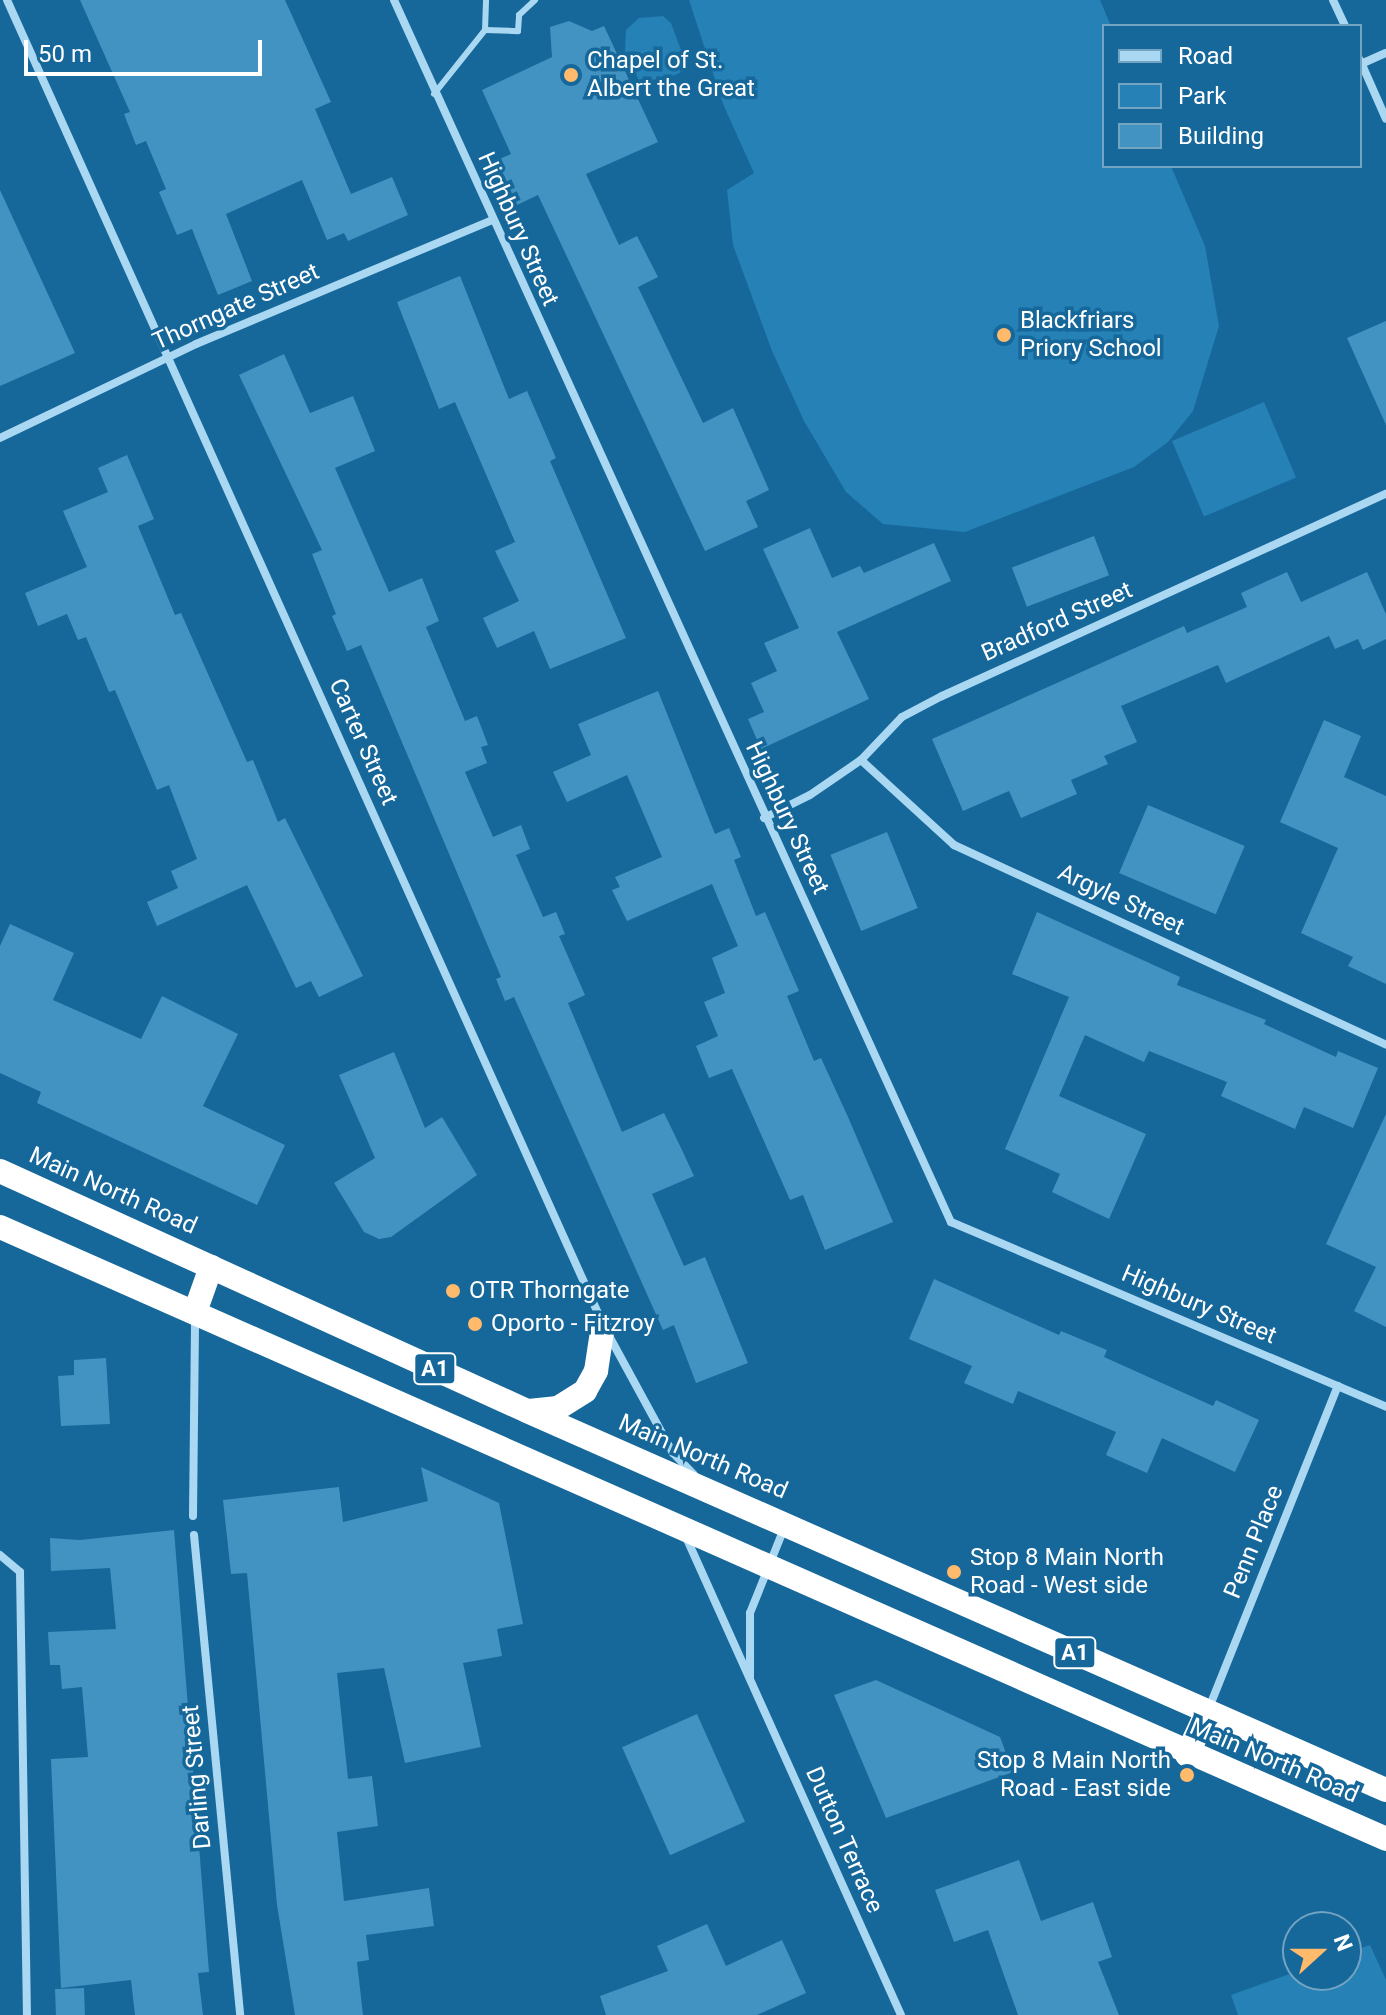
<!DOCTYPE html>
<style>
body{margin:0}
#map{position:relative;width:1386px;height:2015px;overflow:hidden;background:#16679a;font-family:Roboto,sans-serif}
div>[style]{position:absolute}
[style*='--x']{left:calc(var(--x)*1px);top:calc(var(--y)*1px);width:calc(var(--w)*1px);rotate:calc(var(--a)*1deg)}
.green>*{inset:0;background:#2581b6;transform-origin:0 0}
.building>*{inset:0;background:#4393c2;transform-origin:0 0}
.lane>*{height:6px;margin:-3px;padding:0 3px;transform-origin:3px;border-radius:3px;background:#aad8f2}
.street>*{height:8px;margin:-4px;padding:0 4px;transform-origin:4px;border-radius:4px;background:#aad8f2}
.highway>*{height:24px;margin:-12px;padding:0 12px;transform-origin:12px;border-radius:12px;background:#fff}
.dots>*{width:22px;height:22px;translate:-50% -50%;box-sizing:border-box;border:4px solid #16679a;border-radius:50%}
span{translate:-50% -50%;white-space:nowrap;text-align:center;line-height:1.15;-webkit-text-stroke:7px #16679a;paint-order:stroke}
.shield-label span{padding:2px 6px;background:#16679a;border:2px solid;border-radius:6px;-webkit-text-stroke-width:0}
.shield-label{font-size:22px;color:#fff;font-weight:700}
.poi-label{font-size:24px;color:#fff}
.left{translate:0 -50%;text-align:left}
.right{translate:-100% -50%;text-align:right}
.street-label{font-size:24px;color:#fff}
.legend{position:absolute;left:1102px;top:24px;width:260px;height:144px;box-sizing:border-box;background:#16679a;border:2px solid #73a4c2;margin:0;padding:10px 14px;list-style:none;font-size:24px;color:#fff}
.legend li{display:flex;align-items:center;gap:16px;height:40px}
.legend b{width:40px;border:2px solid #73a4c2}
.north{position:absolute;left:1282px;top:1911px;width:80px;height:80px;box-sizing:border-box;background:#16679a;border:2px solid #73a4c2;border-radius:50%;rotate:69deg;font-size:22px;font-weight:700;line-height:32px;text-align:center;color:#fff}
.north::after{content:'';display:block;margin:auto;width:28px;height:36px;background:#ffba6b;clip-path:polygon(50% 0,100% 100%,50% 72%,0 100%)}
.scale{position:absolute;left:24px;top:40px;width:238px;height:36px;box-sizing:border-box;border:4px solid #fff;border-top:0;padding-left:10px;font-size:24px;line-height:28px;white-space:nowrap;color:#fff;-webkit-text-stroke:6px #16679a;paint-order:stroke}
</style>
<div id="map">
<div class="green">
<i style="clip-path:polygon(689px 0,1100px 0,1111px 26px,1104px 26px,1104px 166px,1171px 166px,1205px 246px,1219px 326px,1193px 411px,1168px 442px,1134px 467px,965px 532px,883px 524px,846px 492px,804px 421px,772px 351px,733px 245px,727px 190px,754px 173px,723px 104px)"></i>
<i style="clip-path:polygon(663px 16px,671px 23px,688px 69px,651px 86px,641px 85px,625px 51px,626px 30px,639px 18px)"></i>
<i style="left:1264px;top:402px;width:82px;height:100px;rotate:67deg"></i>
<i style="clip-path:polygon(1370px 1945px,1386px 1980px,1386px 2015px,1238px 2015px,1231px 1995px,1298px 1971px,1298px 1975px,1346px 1975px,1346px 1953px)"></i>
</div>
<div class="building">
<i style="clip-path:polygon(80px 0,285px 0,331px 102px,315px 109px,351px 194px,392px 177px,408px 215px,348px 241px,344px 233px,327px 240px,302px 180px,226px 214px,252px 281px,218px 295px,192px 229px,177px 235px,159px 192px,166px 189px,146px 141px,136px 145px,124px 114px,130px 112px)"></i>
<i style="clip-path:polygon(569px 21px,592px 31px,604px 26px,658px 142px,586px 174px,619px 245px,637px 236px,658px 277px,638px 287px,703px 423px,733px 408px,769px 490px,746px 501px,758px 527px,705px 551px,538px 195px,517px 205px,497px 160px,511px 154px,482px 90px,552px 57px,550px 27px)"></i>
<i style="clip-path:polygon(0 190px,75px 353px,0 386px)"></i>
<i style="clip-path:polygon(460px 276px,509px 399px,527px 391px,556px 458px,550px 461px,626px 638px,550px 669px,534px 631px,497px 648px,483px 618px,519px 601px,495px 551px,515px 542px,455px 402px,439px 409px,397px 302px)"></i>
<i style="clip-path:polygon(1386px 321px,1386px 425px,1347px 338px)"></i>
<i style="clip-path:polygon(284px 354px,310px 413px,353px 396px,375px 451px,335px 468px,389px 592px,422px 578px,439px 621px,426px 627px,465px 721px,477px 716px,488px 745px,481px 747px,487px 763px,465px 772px,493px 837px,521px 825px,530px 849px,516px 855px,543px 917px,556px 912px,565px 934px,559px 936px,585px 995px,568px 1003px,622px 1132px,664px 1113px,682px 1150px,694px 1176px,652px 1194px,684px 1266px,705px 1257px,748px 1363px,696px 1383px,674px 1325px,663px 1330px,514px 997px,505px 1001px,496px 979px,501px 977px,361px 645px,347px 651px,332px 616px,336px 614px,312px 554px,322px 550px,239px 375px)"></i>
<i style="clip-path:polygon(127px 455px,154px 519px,138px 526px,175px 615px,181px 613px,247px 762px,253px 760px,278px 822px,285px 818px,363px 976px,319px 997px,311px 981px,296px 988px,247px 885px,157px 926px,147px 902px,178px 888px,171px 871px,197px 859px,169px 785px,157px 790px,115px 690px,109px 692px,86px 637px,78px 640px,67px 614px,38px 626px,25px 593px,87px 567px,63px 511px,108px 492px,98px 468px)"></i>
<i style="clip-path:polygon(810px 528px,832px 578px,860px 566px,864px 573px,934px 543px,951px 581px,837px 632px,869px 699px,761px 749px,748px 719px,764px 712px,751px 683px,777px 671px,764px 643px,799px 628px,763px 549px)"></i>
<i style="left:1094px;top:536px;width:42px;height:88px;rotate:69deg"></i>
<i style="clip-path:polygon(1287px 572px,1301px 602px,1367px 572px,1386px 614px,1386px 639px,1363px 650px,1358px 639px,1335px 649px,1329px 636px,1226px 683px,1218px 665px,1121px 706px,1137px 742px,1104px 756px,1108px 764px,1071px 780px,1077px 794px,1021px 818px,1009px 791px,963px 811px,932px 739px,1184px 626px,1187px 633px,1247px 607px,1241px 593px)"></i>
<i style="clip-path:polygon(658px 691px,715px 834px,729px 828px,741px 857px,734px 860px,756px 916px,765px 912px,799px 991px,787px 996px,814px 1061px,821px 1058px,848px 1117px,893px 1222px,825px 1250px,803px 1195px,790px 1200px,732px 1069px,709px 1078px,696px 1046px,718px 1036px,704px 1002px,725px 993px,712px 958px,738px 946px,712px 884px,627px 921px,612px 890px,620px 887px,615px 877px,662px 857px,627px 775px,567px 802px,553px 772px,591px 755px,578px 724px)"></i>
<i style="clip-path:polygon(1324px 720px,1361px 736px,1344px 777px,1386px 796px,1386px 984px,1348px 966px,1353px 957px,1301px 933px,1338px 848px,1280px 822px)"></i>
<i style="left:1148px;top:805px;width:105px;height:74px;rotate:23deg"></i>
<i style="left:887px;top:832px;width:82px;height:61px;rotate:68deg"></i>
<i style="clip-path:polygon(1037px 912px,1180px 977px,1177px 985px,1266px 1020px,1264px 1024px,1336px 1057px,1338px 1051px,1378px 1068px,1353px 1128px,1304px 1107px,1295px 1129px,1221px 1096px,1227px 1082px,1149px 1051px,1144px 1062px,1085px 1035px,1059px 1096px,1146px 1134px,1109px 1219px,1052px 1192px,1060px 1174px,1005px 1149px,1069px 997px,1012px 974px)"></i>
<i style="clip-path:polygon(10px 924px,74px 953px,53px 1000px,141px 1039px,162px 996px,238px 1034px,203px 1106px,285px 1145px,257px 1205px,37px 1103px,41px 1092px,0 1073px,0 946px)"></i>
<i style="clip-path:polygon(394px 1052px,425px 1128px,442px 1117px,477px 1175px,391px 1237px,379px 1239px,364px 1232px,334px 1183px,375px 1158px,339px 1075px)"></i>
<i style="clip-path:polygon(1386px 1114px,1386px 1327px,1354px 1311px,1376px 1267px,1326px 1244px)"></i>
<i style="clip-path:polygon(934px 1279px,1059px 1335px,1061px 1331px,1107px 1350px,1104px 1357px,1213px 1406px,1216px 1400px,1259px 1420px,1235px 1472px,1162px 1438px,1147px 1473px,1106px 1455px,1116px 1432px,1018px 1391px,1013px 1404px,964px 1383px,972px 1366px,909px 1339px)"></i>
<i style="clip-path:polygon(106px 1358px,110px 1424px,61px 1426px,58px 1376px,74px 1375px,74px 1360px)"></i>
<i style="clip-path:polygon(421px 1467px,499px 1503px,523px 1624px,497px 1629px,502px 1656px,463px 1663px,481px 1747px,405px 1763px,384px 1668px,337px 1673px,348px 1779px,372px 1776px,378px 1826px,337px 1832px,344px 1901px,429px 1888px,434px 1926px,366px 1935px,369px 1960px,357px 1962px,363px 2015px,295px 2015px,277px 1905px,247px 1573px,231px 1574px,223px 1500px,339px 1487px,343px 1522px,428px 1501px)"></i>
<i style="clip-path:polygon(174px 1530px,209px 1972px,198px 1973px,203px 2015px,135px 2015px,131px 1980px,61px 1988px,51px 1759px,88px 1757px,82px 1687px,62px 1689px,60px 1665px,50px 1665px,48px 1632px,116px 1629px,110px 1568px,51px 1571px,50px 1538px,80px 1540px)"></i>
<i style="clip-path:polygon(876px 1680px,1000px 1737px,1013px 1772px,886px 1818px,834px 1695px)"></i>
<i style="left:697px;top:1714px;width:118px;height:82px;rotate:66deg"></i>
<i style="clip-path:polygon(1019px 1860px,1041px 1921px,1093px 1902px,1112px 1957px,1098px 1962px,1119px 2015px,1018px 2015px,988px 1930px,954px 1942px,935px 1890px)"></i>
<i style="clip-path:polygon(707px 1924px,726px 1966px,782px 1940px,806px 1993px,757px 2015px,606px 2015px,600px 1996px,668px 1971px,657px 1946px)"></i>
<i style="left:84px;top:1988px;width:27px;height:29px;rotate:88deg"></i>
</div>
<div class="lane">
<i style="--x:485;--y:30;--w:33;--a:2"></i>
<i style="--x:518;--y:31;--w:16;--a:-86"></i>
<i style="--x:519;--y:15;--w:22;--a:-43"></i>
<i style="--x:434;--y:94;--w:82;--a:-51.4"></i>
<i style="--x:485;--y:30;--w:30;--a:-88"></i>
</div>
<div class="street">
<i style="--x:7;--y:0;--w:1450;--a:65.77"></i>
<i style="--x:394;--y:0;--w:1343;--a:65.5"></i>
<i style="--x:951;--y:1222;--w:473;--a:23"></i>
<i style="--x:1333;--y:0;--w:29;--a:65"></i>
<i style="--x:1360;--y:60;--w:64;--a:66.2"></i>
<i style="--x:1361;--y:64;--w:27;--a:-24"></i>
<i style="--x:0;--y:438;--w:217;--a:-25.6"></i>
<i style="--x:196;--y:344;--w:321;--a:-22.7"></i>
<i style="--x:861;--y:760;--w:126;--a:42.4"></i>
<i style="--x:954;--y:845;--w:476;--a:24.8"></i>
<i style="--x:764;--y:818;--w:51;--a:-26.6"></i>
<i style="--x:810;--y:795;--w:62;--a:-34.5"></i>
<i style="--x:861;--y:760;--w:59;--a:-46.4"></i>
<i style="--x:902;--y:717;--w:45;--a:-27.7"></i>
<i style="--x:942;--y:696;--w:488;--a:-24.5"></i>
<i style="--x:608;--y:1334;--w:136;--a:61.4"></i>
<i style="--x:673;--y:1453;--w:30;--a:46"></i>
<i style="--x:193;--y:1516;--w:199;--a:-89.4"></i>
<i style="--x:194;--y:1535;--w:482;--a:84.5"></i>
<i style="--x:686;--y:1537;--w:524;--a:65.78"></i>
<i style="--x:0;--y:1555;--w:26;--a:40"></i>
<i style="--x:20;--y:1572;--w:443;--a:89.1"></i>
<i style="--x:750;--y:1677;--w:64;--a:-90"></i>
<i style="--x:750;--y:1613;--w:94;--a:-68.1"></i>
<i style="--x:1209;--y:1708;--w:347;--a:-68.2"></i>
</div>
<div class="highway">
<i style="--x:0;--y:1171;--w:579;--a:24.48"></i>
<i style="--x:527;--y:1411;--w:939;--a:23.81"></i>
<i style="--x:0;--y:1227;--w:1515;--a:23.82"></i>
<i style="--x:195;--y:1312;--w:48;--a:-70.4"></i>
<i style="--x:529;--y:1411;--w:29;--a:-6"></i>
<i style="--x:558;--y:1408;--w:32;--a:-32"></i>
<i style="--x:585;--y:1391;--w:23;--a:-61"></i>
<i style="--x:596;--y:1371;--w:47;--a:-81.3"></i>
<i style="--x:1187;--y:1755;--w:47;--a:-65.1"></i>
</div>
<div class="dots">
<i style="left:571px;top:75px;background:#ffba6b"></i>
<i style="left:1004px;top:335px;background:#ffba6b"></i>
<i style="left:453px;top:1291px;background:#ffba6b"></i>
<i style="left:475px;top:1324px;background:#ffba6b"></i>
<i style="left:954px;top:1572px;background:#ffba6b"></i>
<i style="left:1187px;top:1775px;background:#ffba6b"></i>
</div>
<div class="shield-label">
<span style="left:435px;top:1369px">A1</span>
<span style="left:1075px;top:1653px">A1</span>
</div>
<div class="poi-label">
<span class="left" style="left:587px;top:75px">Chapel of St.<br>Albert the Great</span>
<span class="left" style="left:1020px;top:335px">Blackfriars<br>Priory School</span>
<span class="left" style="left:469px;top:1291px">OTR Thorngate</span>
<span class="left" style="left:491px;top:1324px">Oporto - Fitzroy</span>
<span class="left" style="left:970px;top:1572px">Stop 8 Main North<br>Road - West side</span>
<span class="right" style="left:1171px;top:1775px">Stop 8 Main North<br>Road - East side</span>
</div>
<div class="street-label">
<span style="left:518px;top:229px;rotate:66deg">Highbury Street</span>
<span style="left:236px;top:307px;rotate:-24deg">Thorngate Street</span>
<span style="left:1057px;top:622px;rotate:-24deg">Bradford Street</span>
<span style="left:363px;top:742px;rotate:66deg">Carter Street</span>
<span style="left:787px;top:818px;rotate:65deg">Highbury Street</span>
<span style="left:1121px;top:900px;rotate:25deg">Argyle Street</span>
<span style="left:113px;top:1191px;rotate:24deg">Main North Road</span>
<span style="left:1199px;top:1305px;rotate:23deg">Highbury Street</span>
<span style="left:703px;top:1457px;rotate:23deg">Main North Road</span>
<span style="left:1254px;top:1542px;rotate:-68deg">Penn Place</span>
<span style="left:1274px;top:1761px;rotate:23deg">Main North Road</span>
<span style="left:197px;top:1777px;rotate:-95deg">Darling Street</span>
<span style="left:844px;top:1840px;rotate:66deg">Dutton Terrace</span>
</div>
<ul class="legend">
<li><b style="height:10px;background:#aad8f2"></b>Road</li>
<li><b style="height:22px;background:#2581b6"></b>Park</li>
<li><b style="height:22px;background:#4393c2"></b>Building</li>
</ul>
<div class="north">N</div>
<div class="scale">50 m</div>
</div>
